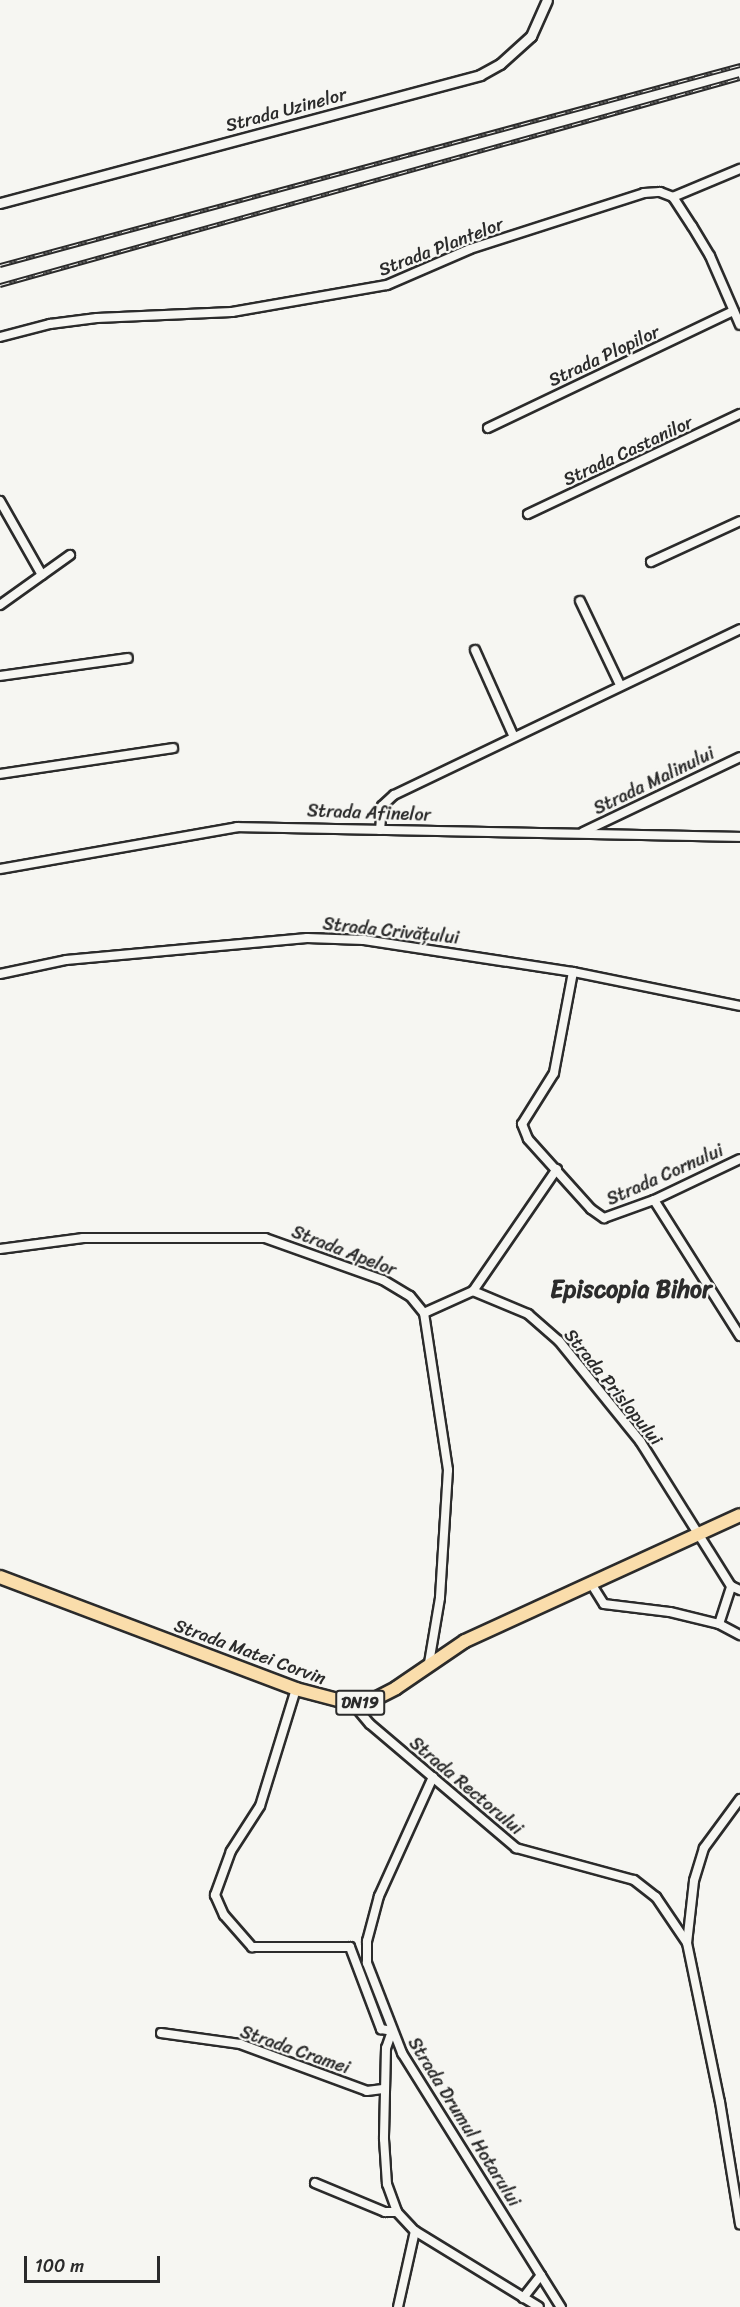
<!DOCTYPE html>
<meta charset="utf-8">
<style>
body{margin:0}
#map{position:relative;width:740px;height:2307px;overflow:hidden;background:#f6f6f2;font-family:Sriracha,sans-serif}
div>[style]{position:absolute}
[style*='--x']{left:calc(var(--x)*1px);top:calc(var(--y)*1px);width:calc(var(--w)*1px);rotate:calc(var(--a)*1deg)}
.roads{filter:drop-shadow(2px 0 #2b2b2b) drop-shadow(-2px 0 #2b2b2b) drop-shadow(0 2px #2b2b2b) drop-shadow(0 -2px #2b2b2b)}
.minor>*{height:8px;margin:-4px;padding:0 4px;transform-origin:4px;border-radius:4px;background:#f6f6f2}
.tertiary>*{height:9px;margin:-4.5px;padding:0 4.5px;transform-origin:4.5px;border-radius:4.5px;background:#f6f6f2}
.primary>*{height:12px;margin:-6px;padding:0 6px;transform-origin:6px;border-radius:6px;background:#faddab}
.rail>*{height:5px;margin-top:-2.5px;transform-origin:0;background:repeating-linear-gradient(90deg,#f6f6f2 0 9px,#2b2b2b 0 18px);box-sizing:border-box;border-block:2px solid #2b2b2b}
span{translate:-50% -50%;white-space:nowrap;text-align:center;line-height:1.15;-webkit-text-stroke:4.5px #f6f6f2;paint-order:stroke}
.shield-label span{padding:2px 4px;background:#f6f6f2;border:2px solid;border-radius:4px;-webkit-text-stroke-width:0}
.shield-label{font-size:16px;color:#2b2b2b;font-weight:700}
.street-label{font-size:18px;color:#2b2b2b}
.district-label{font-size:24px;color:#2b2b2b;font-weight:700}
.scale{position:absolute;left:24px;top:2256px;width:136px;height:27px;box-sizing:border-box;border:3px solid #2b2b2b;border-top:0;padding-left:8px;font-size:18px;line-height:21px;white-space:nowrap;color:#2b2b2b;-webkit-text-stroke:4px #f6f6f2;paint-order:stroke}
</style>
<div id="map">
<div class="roads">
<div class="minor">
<i style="--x:673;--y:197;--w:73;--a:-22.7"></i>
<i style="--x:0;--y:337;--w:52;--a:-14.6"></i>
<i style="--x:50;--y:324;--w:47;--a:-7.3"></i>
<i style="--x:97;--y:318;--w:135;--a:-2.5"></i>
<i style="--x:232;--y:312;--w:157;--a:-9.9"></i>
<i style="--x:387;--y:285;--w:90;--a:-23.4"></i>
<i style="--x:470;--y:249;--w:183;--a:-17.8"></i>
<i style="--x:644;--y:193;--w:16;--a:-4"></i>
<i style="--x:660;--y:192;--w:14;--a:21"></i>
<i style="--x:673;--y:197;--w:35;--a:57"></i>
<i style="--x:692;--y:226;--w:35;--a:59"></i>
<i style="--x:710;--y:256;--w:75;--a:66.5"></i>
<i style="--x:488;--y:428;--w:272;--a:-25.5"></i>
<i style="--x:0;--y:501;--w:85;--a:60.4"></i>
<i style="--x:528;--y:514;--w:234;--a:-25.3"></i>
<i style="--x:651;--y:562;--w:98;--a:-24.7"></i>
<i style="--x:580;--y:601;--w:93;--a:64.5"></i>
<i style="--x:0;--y:605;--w:86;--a:-35.5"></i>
<i style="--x:475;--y:650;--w:95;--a:65.9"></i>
<i style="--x:0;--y:676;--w:129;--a:-8"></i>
<i style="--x:0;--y:774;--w:175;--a:-8.5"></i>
<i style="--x:380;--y:830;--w:24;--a:-85"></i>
<i style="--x:382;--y:806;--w:16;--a:-43"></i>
<i style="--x:394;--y:795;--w:384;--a:-25.6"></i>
<i style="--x:583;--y:832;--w:174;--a:-25.5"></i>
<i style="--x:0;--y:869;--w:241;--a:-10"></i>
<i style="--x:237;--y:827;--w:503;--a:1.14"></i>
<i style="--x:573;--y:972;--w:103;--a:100.7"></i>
<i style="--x:554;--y:1073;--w:60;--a:122.1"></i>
<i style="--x:522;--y:1124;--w:16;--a:68"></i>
<i style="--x:528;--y:1139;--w:94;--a:48"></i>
<i style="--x:591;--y:1209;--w:16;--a:35"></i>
<i style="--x:604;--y:1218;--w:53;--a:-19.8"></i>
<i style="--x:654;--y:1200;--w:95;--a:-25.5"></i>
<i style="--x:0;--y:974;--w:67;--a:-12"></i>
<i style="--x:66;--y:960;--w:242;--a:-5.2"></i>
<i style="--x:307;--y:938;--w:57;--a:2"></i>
<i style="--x:364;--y:940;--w:211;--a:8.7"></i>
<i style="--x:573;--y:972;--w:170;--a:11.5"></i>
<i style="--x:654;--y:1200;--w:161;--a:57.7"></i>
<i style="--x:0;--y:1249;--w:84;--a:-7.5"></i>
<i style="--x:83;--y:1238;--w:182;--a:0"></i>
<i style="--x:265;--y:1238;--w:125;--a:19.6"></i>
<i style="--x:383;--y:1280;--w:31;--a:31"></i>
<i style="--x:410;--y:1296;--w:22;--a:51"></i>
<i style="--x:424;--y:1313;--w:159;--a:81.3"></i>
<i style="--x:448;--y:1470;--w:128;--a:93.6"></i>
<i style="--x:440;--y:1598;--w:66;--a:99.6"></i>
<i style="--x:473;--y:1291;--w:148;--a:-55.5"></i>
<i style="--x:424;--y:1313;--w:54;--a:-24.2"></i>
<i style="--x:473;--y:1291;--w:60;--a:22.7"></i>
<i style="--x:528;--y:1314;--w:41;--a:41.1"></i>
<i style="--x:559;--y:1341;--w:129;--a:51"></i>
<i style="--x:640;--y:1441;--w:171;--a:57.9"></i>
<i style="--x:731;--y:1586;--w:10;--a:24"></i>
<i style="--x:592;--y:1585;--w:22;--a:58"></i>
<i style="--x:604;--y:1604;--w:66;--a:6.9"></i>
<i style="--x:670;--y:1612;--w:50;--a:13.8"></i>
<i style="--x:719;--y:1624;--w:24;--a:28"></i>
<i style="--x:719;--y:1624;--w:40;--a:-72"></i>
<i style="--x:296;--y:1689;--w:122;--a:107.1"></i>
<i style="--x:260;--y:1806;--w:54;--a:122.8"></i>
<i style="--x:231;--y:1851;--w:47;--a:110"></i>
<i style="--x:215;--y:1895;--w:22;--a:66"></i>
<i style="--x:224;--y:1915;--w:43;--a:48.8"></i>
<i style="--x:252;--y:1947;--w:98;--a:0"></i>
<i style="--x:350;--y:1947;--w:88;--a:69.3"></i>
<i style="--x:381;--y:2029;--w:11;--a:10"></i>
<i style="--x:353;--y:1704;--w:26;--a:50"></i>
<i style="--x:370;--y:1724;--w:192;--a:40.3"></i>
<i style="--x:516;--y:1848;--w:122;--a:15.2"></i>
<i style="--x:634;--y:1880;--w:28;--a:38"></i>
<i style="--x:656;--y:1897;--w:55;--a:56"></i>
<i style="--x:433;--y:1777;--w:131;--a:114.4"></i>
<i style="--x:379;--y:1896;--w:47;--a:104.9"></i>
<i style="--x:367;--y:1941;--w:22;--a:90"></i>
<i style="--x:367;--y:1963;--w:97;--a:68.7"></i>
<i style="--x:402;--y:2053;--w:300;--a:58"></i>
<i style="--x:740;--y:1799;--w:61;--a:126.3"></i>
<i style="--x:704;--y:1848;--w:34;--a:107"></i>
<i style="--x:694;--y:1881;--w:62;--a:96.4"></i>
<i style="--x:687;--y:1943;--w:162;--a:78.3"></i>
<i style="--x:720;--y:2102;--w:124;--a:80.7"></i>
<i style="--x:392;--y:2031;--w:18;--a:109"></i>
<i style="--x:386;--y:2048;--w:91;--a:91.3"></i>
<i style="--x:384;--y:2139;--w:45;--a:86.2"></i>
<i style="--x:387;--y:2184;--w:30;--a:70"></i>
<i style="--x:397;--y:2212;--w:26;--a:47"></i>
<i style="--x:415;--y:2231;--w:145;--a:31.5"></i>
<i style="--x:161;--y:2033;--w:80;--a:7.9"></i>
<i style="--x:240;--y:2044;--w:135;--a:20.3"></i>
<i style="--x:367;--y:2091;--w:16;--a:-7"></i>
<i style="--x:315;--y:2183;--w:76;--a:22.5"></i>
<i style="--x:385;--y:2212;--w:12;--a:0"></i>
<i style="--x:523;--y:2298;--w:29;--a:-52"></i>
<i style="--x:398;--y:2307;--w:78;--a:-77.4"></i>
</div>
<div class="tertiary">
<i style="--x:0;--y:203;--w:497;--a:-14.9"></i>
<i style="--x:480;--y:75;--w:23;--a:-29"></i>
<i style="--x:500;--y:64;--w:42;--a:-42.1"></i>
<i style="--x:531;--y:36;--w:39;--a:-66"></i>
</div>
<div class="primary">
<i style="--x:0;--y:1577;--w:316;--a:20.7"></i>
<i style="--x:296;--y:1689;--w:59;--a:14.7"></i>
<i style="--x:353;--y:1704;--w:16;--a:-7"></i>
<i style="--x:369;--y:1702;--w:30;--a:-27"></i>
<i style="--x:396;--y:1688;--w:83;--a:-34.3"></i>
<i style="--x:465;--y:1641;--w:302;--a:-24.6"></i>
</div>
</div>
<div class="rail">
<i style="--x:0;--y:265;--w:767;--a:-15.12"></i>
<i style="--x:0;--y:285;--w:768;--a:-15.63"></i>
</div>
<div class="shield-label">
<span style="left:360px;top:1703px">DN19</span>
</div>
<div class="street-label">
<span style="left:286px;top:110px;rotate:-15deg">Strada Uzinelor</span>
<span style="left:441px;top:247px;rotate:-21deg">Strada Plantelor</span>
<span style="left:604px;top:356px;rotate:-25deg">Strada Plopilor</span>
<span style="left:628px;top:451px;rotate:-25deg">Strada Castanilor</span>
<span style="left:654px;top:781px;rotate:-26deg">Strada Malinului</span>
<span style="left:369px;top:813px;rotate:2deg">Strada Afinelor</span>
<span style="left:391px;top:931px;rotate:6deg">Strada Crivățului</span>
<span style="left:665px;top:1175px;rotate:-24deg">Strada Cornului</span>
<span style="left:344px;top:1251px;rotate:21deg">Strada Apelor</span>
<span style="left:613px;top:1387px;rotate:51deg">Strada Prislopului</span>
<span style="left:250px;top:1652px;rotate:20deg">Strada Matei Corvin</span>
<span style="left:466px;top:1786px;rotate:40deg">Strada Rectorului</span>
<span style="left:295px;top:2050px;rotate:19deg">Strada Cramei</span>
<span style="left:464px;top:2122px;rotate:58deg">Strada Drumul Hotarului</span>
</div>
<div class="district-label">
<span style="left:631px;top:1290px">Episcopia Bihor</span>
</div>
<div class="scale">100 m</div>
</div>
